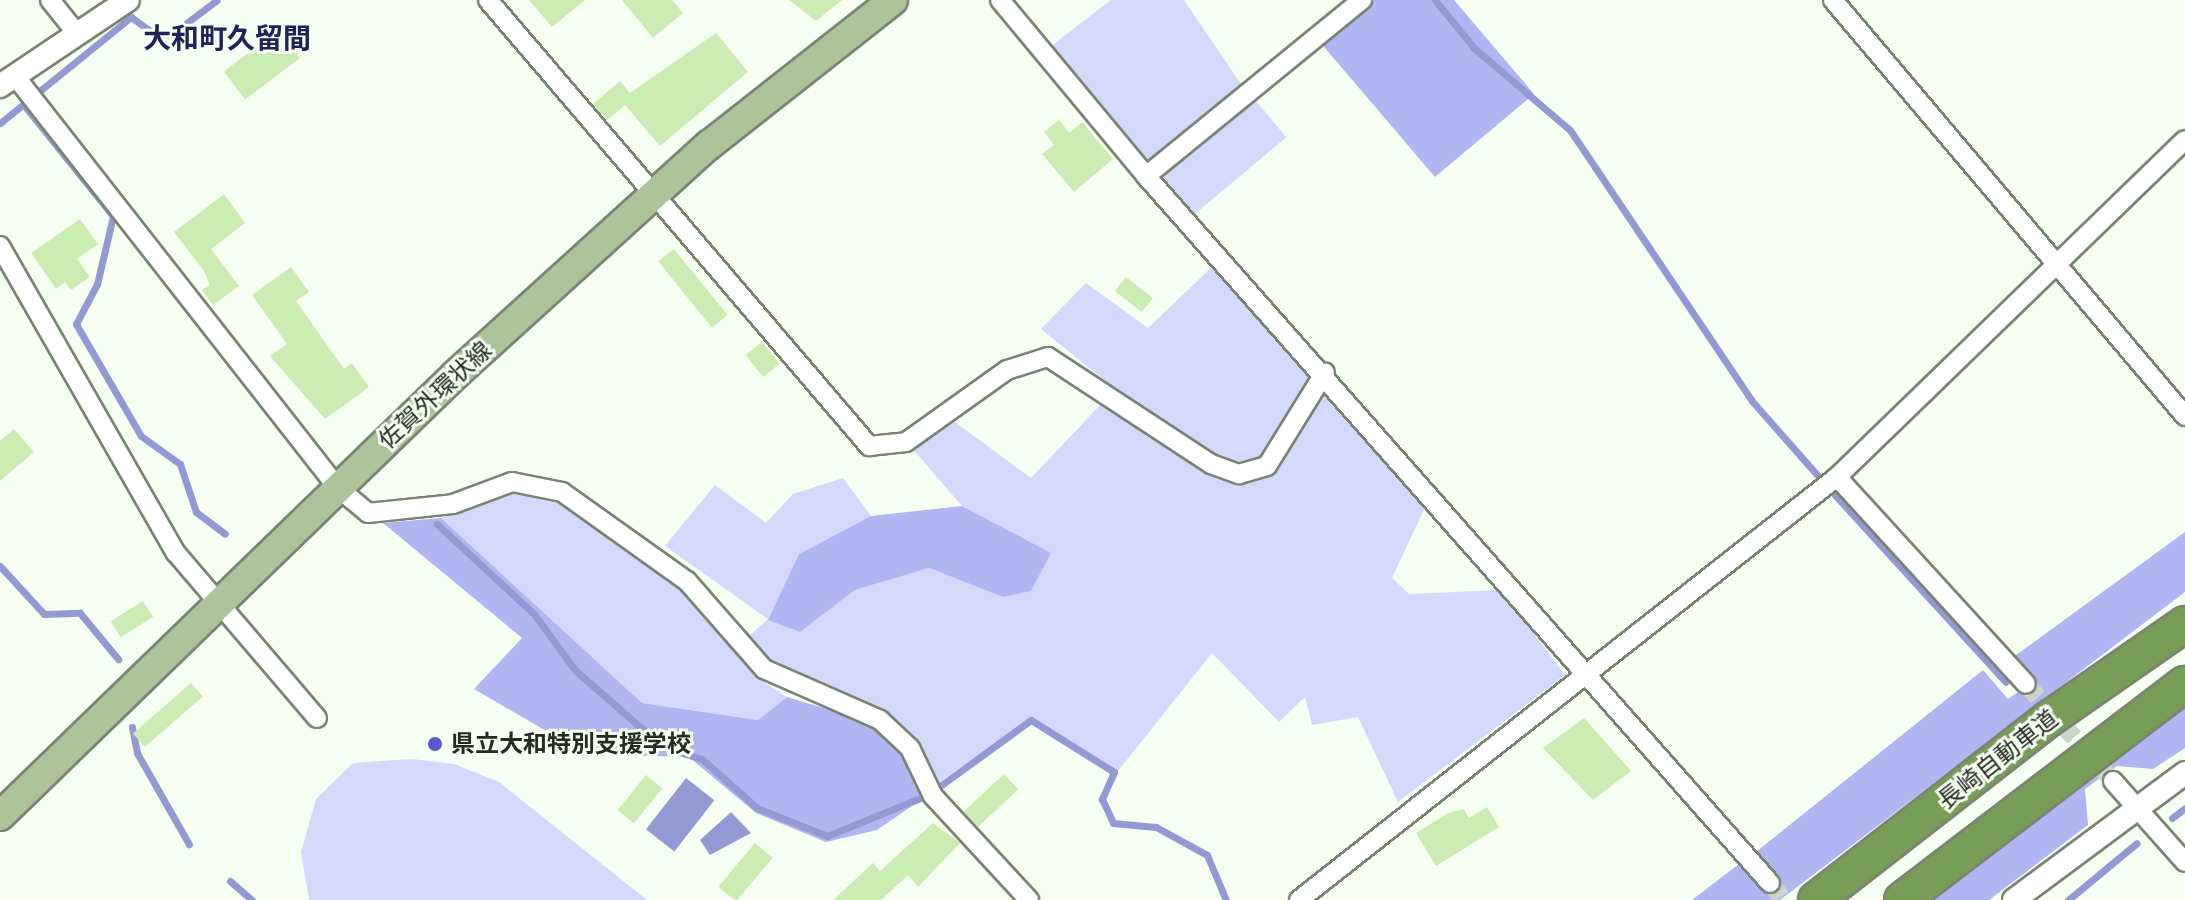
<!DOCTYPE html>
<meta charset="utf-8">
<style>
body{margin:0}
#map{position:relative;width:2185px;height:900px;overflow:hidden;background:#f7fef2;font-family:"Source Serif 4","Noto Sans JP",serif}
div>[style]{position:absolute}
[style*='--x']{left:calc(var(--x)*1px);top:calc(var(--y)*1px);width:calc(var(--w)*1px);rotate:calc(var(--a)*1deg)}
.green>*{inset:0;background:#d4d9fc;transform-origin:0 0}
.forest>*{inset:0;background:#afb6f2}
.water>*{inset:0;background:#939ad3;transform-origin:0 0}
.stream>*{height:7px;margin:-3.5px;padding:0 3.5px;transform-origin:3.5px;border-radius:3.5px;background:#939ad3}
.building>*{inset:0;background:#caebb1;transform-origin:0 0}
.minor-tunnel>*{height:18px;margin-top:-9px;transform-origin:0;background:repeating-linear-gradient(90deg,#cdd4c8 0 18px,transparent 0 27px)}
.roads{filter:drop-shadow(2px 0 #7a8473) drop-shadow(-2px 0 #7a8473) drop-shadow(0 2px #7a8473) drop-shadow(0 -2px #7a8473)}
.minor>*{height:18px;margin:-9px;padding:0 9px;transform-origin:9px;border-radius:9px;background:#fff}
.tertiary>*{height:22px;margin:-11px;padding:0 11px;transform-origin:11px;border-radius:11px;background:#fff}
.primary>*{height:28px;margin:-14px;padding:0 14px;transform-origin:14px;border-radius:14px;background:#adc49a}
.motorway>*{height:34px;margin:-17px;padding:0 17px;transform-origin:17px;border-radius:17px;background:#779d57}
.dots>*{width:22px;height:22px;translate:-50% -50%;box-sizing:border-box;border:4px solid #f7fef2;border-radius:50%}
span{translate:-50% -50%;white-space:nowrap;text-align:center;line-height:1.15;-webkit-text-stroke:6px #f7fef2;paint-order:stroke}
.street-label{font-size:24px;color:#252a22}
.poi-label{font-size:24px;color:#252a22;font-weight:700}
.left{translate:0 -50%;text-align:left}
.quarter-label{font-size:28px;color:#22215a;font-weight:700}
</style>
<div id="map">
<div class="green">
<i style="clip-path:polygon(1111px 0,1184px 0,1241px 84px,1150px 162px,1051px 46px)"></i>
<i style="left:1251px;top:95px;width:55px;height:121px;rotate:50deg"></i>
<i style="clip-path:polygon(1215px 264px,1426px 505px,1392px 578px,1409px 594px,1501px 590px,1565px 675px,1398px 802px,1358px 717px,1312px 725px,1305px 697px,1279px 722px,1212px 653px,1114px 776px,1031px 718px,938px 783px,885px 712px,768px 660px,748px 637px,768px 619px,665px 546px,715px 485px,766px 523px,793px 494px,843px 478px,871px 516px,799px 554px,769px 620px,800px 632px,855px 590px,929px 568px,1003px 597px,1050px 553px,962px 506px,911px 447px,955px 422px,1031px 478px,1104px 401px,1218px 472px,1041px 329px,1086px 283px,1148px 328px)"></i>
<i style="clip-path:polygon(513px 490px,562px 504px,684px 588px,764px 682px,787px 697px,758px 720px,642px 703px,441px 518px)"></i>
<i style="clip-path:polygon(412px 759px,454px 764px,499px 782px,647px 900px,309px 900px,301px 852px,316px 799px,353px 763px)"></i>
</div>
<div class="forest">
<i style="clip-path:polygon(1374px 0,1454px 0,1534px 94px,1435px 177px,1319px 41px)"></i>
<i style="clip-path:polygon(962px 506px,1051px 553px,1031px 591px,1003px 597px,929px 568px,855px 590px,800px 632px,768px 620px,799px 554px,871px 516px)"></i>
<i style="clip-path:polygon(441px 518px,642px 703px,758px 720px,787px 697px,873px 723px,908px 753px,922px 799px,877px 830px,826px 842px,756px 813px,689px 757px,586px 754px,474px 689px,522px 638px,383px 523px)"></i>
<i style="clip-path:polygon(2185px 532px,2185px 592px,1780px 900px,1692px 900px,1739px 864px,1775px 892px,1756px 852px,1983px 670px,2008px 699px,2033px 682px,2012px 658px)"></i>
<i style="clip-path:polygon(2185px 705px,2185px 748px,2153px 769px,2117px 766px,2085px 789px,2088px 825px,1989px 900px,1922px 900px)"></i>
</div>
<div class="water">
<i style="left:686px;top:778px;width:36px;height:65px;rotate:38deg"></i>
<i style="clip-path:polygon(731px 812px,751px 833px,710px 855px,700px 840px)"></i>
</div>
<div class="stream">
<i style="--x:1435;--y:0;--w:62;--a:50.9"></i>
<i style="--x:1474;--y:48;--w:126;--a:40.5"></i>
<i style="--x:1570;--y:130;--w:326;--a:56.1"></i>
<i style="--x:1752;--y:401;--w:101;--a:48.6"></i>
<i style="--x:24;--y:105;--w:142;--a:51.3"></i>
<i style="--x:113;--y:216;--w:70;--a:103.2"></i>
<i style="--x:97;--y:284;--w:45;--a:117.7"></i>
<i style="--x:76;--y:324;--w:129;--a:59.9"></i>
<i style="--x:141;--y:436;--w:48;--a:35.7"></i>
<i style="--x:180;--y:464;--w:51;--a:71.6"></i>
<i style="--x:196;--y:512;--w:36;--a:37"></i>
<i style="--x:0;--y:123;--w:169;--a:-39"></i>
<i style="--x:131;--y:17;--w:31;--a:36"></i>
<i style="--x:156;--y:35;--w:16;--a:-4"></i>
<i style="--x:172;--y:34;--w:56;--a:-37.1"></i>
<i style="--x:1835;--y:495;--w:253;--a:47.6"></i>
<i style="--x:437;--y:524;--w:132;--a:42.9"></i>
<i style="--x:534;--y:614;--w:69;--a:53.8"></i>
<i style="--x:575;--y:670;--w:117;--a:41.2"></i>
<i style="--x:663;--y:747;--w:41;--a:17.1"></i>
<i style="--x:702;--y:759;--w:74;--a:41.7"></i>
<i style="--x:757;--y:808;--w:75;--a:21.8"></i>
<i style="--x:827;--y:836;--w:100;--a:-22.2"></i>
<i style="--x:0;--y:566;--w:65;--a:47.5"></i>
<i style="--x:44;--y:614;--w:36;--a:-2"></i>
<i style="--x:80;--y:613;--w:60;--a:50.4"></i>
<i style="--x:132;--y:727;--w:26;--a:79"></i>
<i style="--x:137;--y:753;--w:105;--a:60.3"></i>
<i style="--x:940;--y:786;--w:112;--a:-36"></i>
<i style="--x:1031;--y:720;--w:98;--a:32.1"></i>
<i style="--x:1114;--y:772;--w:30;--a:114"></i>
<i style="--x:1102;--y:799;--w:26;--a:65"></i>
<i style="--x:1113;--y:823;--w:43;--a:5.3"></i>
<i style="--x:1156;--y:827;--w:58;--a:28.8"></i>
<i style="--x:1207;--y:855;--w:49;--a:67.1"></i>
<i style="--x:2172;--y:818;--w:16;--a:-38"></i>
<i style="--x:230;--y:881;--w:29;--a:41"></i>
<i style="--x:2068;--y:900;--w:89;--a:-39.6"></i>
</div>
<div class="building">
<i style="clip-path:polygon(529px 0,585px 0,552px 27px)"></i>
<i style="clip-path:polygon(622px 0,672px 0,683px 13px,653px 38px)"></i>
<i style="clip-path:polygon(789px 0,842px 0,816px 21px)"></i>
<i style="left:279px;top:30px;width:35px;height:69px;rotate:53deg"></i>
<i style="clip-path:polygon(716px 33px,748px 72px,660px 146px,625px 105px,607px 120px,593px 104px,620px 81px,630px 93px)"></i>
<i style="clip-path:polygon(1059px 120px,1069px 133px,1082px 122px,1113px 159px,1074px 192px,1042px 154px,1054px 145px,1044px 132px)"></i>
<i style="clip-path:polygon(224px 194px,245px 223px,211px 249px,239px 286px,213px 305px,202px 290px,210px 285px,204px 271px,174px 232px)"></i>
<i style="clip-path:polygon(80px 219px,98px 244px,77px 259px,90px 277px,71px 290px,65px 282px,56px 289px,31px 253px)"></i>
<i style="left:674px;top:249px;width:85px;height:20px;rotate:51deg"></i>
<i style="clip-path:polygon(291px 267px,309px 292px,296px 301px,344px 369px,352px 363px,369px 387px,325px 419px,270px 356px,287px 344px,252px 295px)"></i>
<i style="left:1126px;top:277px;width:34px;height:18px;rotate:38deg"></i>
<i style="left:762px;top:342px;width:28px;height:21px;rotate:51deg"></i>
<i style="clip-path:polygon(14px 429px,34px 452px,0 481px,0 441px)"></i>
<i style="left:143px;top:601px;width:19px;height:38px;rotate:58deg"></i>
<i style="left:191px;top:683px;width:18px;height:77px;rotate:49deg"></i>
<i style="clip-path:polygon(1584px 718px,1631px 771px,1593px 800px,1543px 748px)"></i>
<i style="left:1004px;top:774px;width:21px;height:55px;rotate:47deg"></i>
<i style="left:646px;top:775px;width:21px;height:45px;rotate:39deg"></i>
<i style="clip-path:polygon(1487px 807px,1499px 827px,1436px 866px,1416px 833px,1448px 813px,1464px 809px,1469px 818px)"></i>
<i style="clip-path:polygon(933px 823px,960px 843px,918px 887px,908px 875px,881px 900px,833px 900px,873px 863px,880px 871px)"></i>
<i style="left:755px;top:843px;width:23px;height:57px;rotate:40deg"></i>
</div>
<div class="minor-tunnel">
<i style="--x:2026;--y:684;--w:130;--a:48.1"></i>
<i style="--x:1770;--y:883;--w:22;--a:51"></i>
</div>
<div class="roads">
<div class="minor">
<i style="--x:50;--y:0;--w:45;--a:51.3"></i>
<i style="--x:488;--y:0;--w:587;--a:49.49"></i>
<i style="--x:869;--y:446;--w:37;--a:-6"></i>
<i style="--x:906;--y:442;--w:124;--a:-35.5"></i>
<i style="--x:1007;--y:370;--w:43;--a:-17.6"></i>
<i style="--x:1048;--y:357;--w:195;--a:33.3"></i>
<i style="--x:1211;--y:464;--w:30;--a:20"></i>
<i style="--x:1239;--y:474;--w:29;--a:-16"></i>
<i style="--x:1267;--y:466;--w:110;--a:-58.3"></i>
<i style="--x:1000;--y:0;--w:229;--a:50.3"></i>
<i style="--x:1146;--y:176;--w:943;--a:48.57"></i>
<i style="--x:1833;--y:0;--w:545;--a:49.76"></i>
<i style="--x:15;--y:76;--w:522;--a:51.92"></i>
<i style="--x:337;--y:487;--w:40;--a:40"></i>
<i style="--x:368;--y:513;--w:85;--a:-6"></i>
<i style="--x:453;--y:504;--w:63;--a:-20.4"></i>
<i style="--x:512;--y:482;--w:51;--a:11.3"></i>
<i style="--x:562;--y:492;--w:153;--a:35.5"></i>
<i style="--x:687;--y:581;--w:117;--a:48.8"></i>
<i style="--x:764;--y:669;--w:127;--a:23.7"></i>
<i style="--x:880;--y:720;--w:41;--a:43"></i>
<i style="--x:910;--y:748;--w:53;--a:64.4"></i>
<i style="--x:933;--y:796;--w:142;--a:47.3"></i>
<i style="--x:1146;--y:176;--w:279;--a:-39.2"></i>
<i style="--x:0;--y:246;--w:354;--a:60.2"></i>
<i style="--x:176;--y:553;--w:217;--a:49.5"></i>
<i style="--x:1837;--y:477;--w:280;--a:47.6"></i>
<i style="--x:2113;--y:781;--w:108;--a:48.4"></i>
<i style="--x:1299;--y:900;--w:684;--a:-38.18"></i>
<i style="--x:1837;--y:477;--w:484;--a:-44.1"></i>
</div>
<div class="tertiary">
<i style="--x:0;--y:86;--w:154;--a:-33.9"></i>
<i style="--x:2014;--y:900;--w:213;--a:-36.6"></i>
</div>
<div class="primary">
<i style="--x:0;--y:816;--w:634;--a:-44.1"></i>
<i style="--x:455;--y:375;--w:343;--a:-42.2"></i>
<i style="--x:709;--y:145;--w:234;--a:-38.2"></i>
</div>
<div class="motorway">
<i style="--x:1816;--y:900;--w:296;--a:-37.9"></i>
<i style="--x:2050;--y:718;--w:165;--a:-34.8"></i>
<i style="--x:1902;--y:900;--w:356;--a:-37.4"></i>
</div>
</div>
<div class="dots">
<i style="left:435px;top:744px;background:#5a58d0"></i>
</div>
<div class="street-label">
<span style="left:435px;top:395px;rotate:-43deg">佐賀外環状線</span>
<span style="left:1998px;top:759px;rotate:-38deg">長崎自動車道</span>
</div>
<div class="poi-label">
<span class="left" style="left:451px;top:744px">県立大和特別支援学校</span>
</div>
<div class="quarter-label">
<span style="left:227px;top:38px">大和町久留間</span>
</div>
</div>
